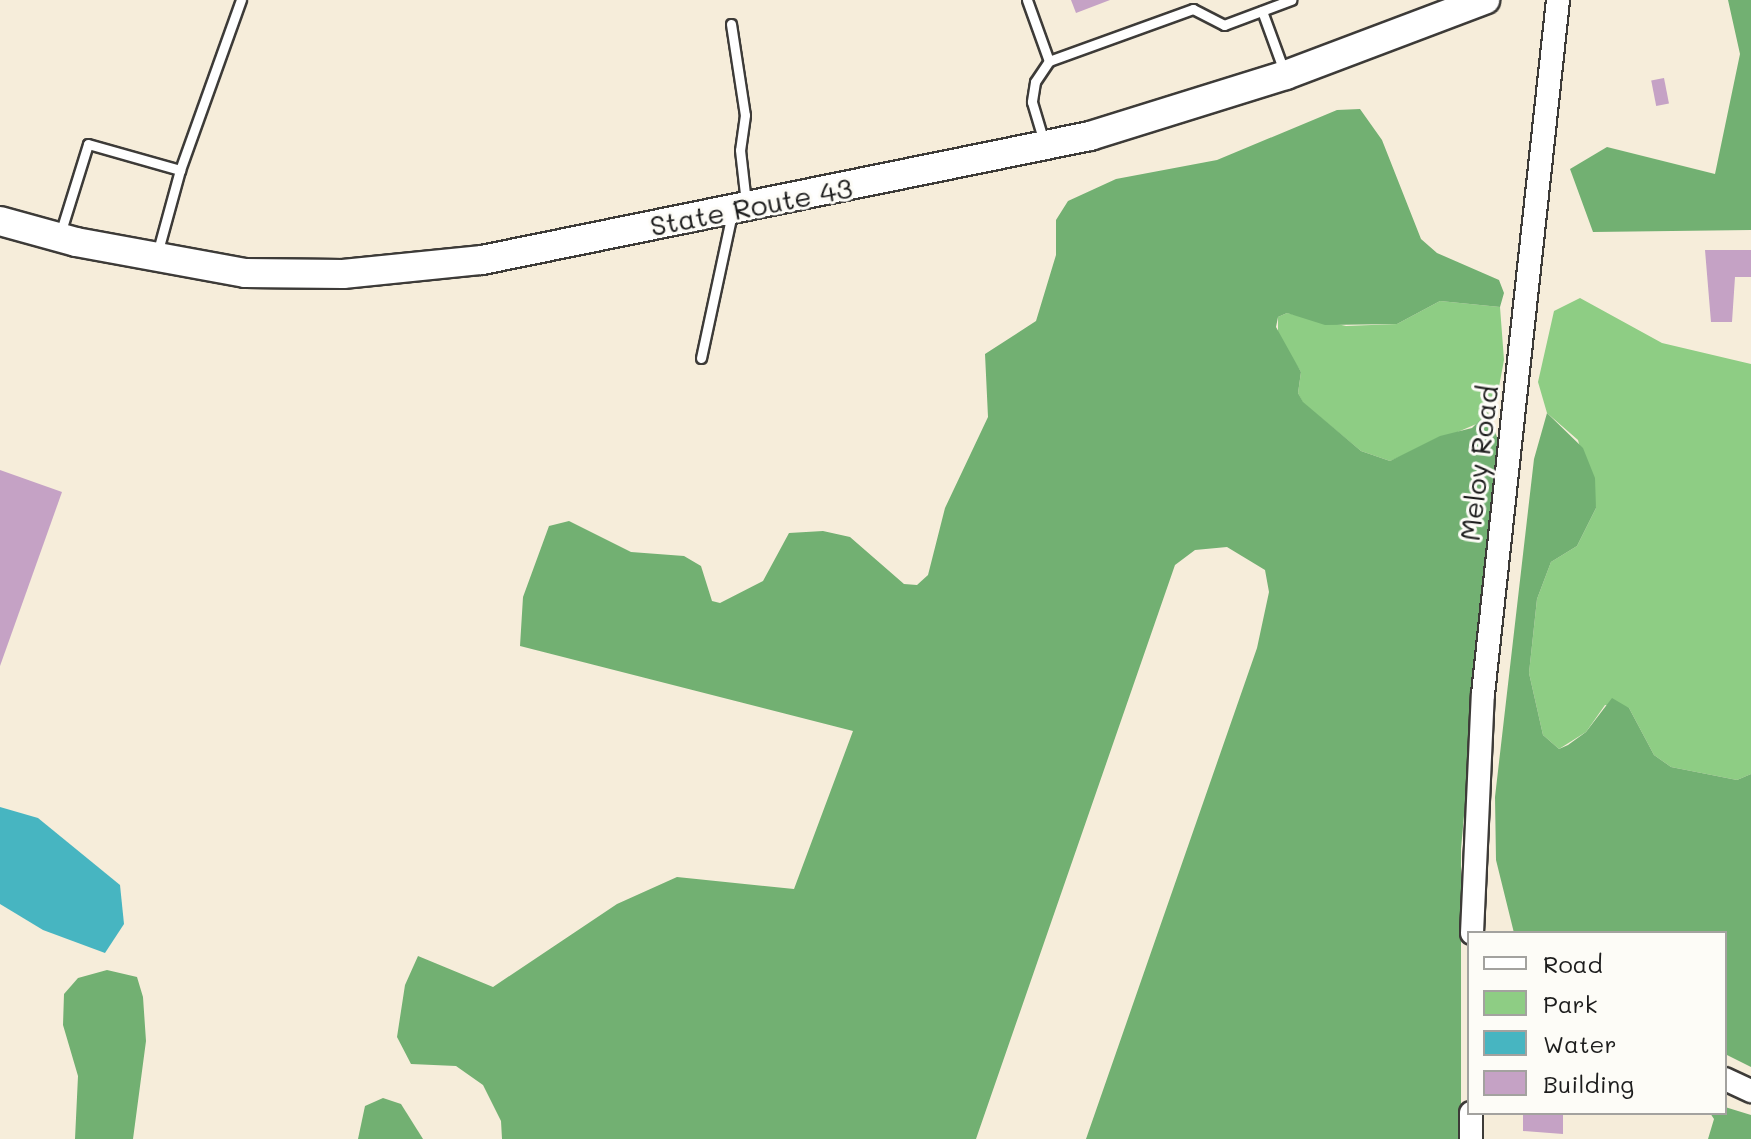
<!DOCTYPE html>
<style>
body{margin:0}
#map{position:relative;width:1751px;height:1139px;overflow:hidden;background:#f6edda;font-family:Mali,sans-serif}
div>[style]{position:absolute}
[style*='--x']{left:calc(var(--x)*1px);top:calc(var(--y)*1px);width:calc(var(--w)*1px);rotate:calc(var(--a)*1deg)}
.green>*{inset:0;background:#8ecd84}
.forest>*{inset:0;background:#72b072}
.water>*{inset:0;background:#47b5c1}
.building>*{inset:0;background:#c5a2c5;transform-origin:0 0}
.roads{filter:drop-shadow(2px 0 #3d3b38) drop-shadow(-2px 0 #3d3b38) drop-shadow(0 2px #3d3b38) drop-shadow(0 -2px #3d3b38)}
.service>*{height:9px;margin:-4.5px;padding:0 4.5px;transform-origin:4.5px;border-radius:4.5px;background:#fff}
.tertiary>*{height:22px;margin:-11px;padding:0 11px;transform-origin:11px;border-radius:11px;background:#fff}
.primary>*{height:28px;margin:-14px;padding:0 14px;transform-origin:14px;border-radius:14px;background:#fff}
span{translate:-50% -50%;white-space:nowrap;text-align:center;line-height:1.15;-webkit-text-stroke:6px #fdfcf7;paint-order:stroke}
.street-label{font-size:28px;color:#1c1c1c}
.legend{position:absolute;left:1467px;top:931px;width:260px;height:184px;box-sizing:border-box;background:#fdfcf7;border:2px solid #a3a29f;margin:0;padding:10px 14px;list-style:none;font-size:24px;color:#1c1c1c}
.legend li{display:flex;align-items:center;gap:16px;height:40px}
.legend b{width:40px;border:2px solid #a3a29f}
</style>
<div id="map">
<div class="green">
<i style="clip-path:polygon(1580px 298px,1662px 343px,1751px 364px,1751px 774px,1737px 780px,1671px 767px,1654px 755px,1629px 708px,1605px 705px,1586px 732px,1559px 749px,1543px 735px,1529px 673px,1537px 599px,1551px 562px,1577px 546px,1596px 508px,1578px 440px,1547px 413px,1538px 382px,1554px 311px)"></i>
<i style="clip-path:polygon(1440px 301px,1500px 307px,1504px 360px,1498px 392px,1481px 422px,1390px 461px,1361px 451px,1303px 403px,1298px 393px,1301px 372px,1278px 336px,1278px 317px,1287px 313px,1346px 326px,1397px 324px)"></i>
</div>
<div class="forest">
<i style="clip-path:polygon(1728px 0,1751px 0,1751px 230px,1593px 232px,1570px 169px,1607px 147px,1715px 174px,1740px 54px)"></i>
<i style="clip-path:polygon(1360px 109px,1382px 140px,1421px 239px,1437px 253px,1499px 280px,1504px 293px,1500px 307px,1440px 301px,1397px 324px,1325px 325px,1287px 313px,1278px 317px,1276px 327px,1301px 372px,1298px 393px,1303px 402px,1361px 451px,1390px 461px,1440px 436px,1472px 428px,1488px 412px,1498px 440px,1461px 849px,1461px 1139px,1086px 1139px,1257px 648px,1269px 592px,1265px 570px,1227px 547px,1195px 550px,1175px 565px,976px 1139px,502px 1139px,501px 1121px,483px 1085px,456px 1066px,411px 1064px,397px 1037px,405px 985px,418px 956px,493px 987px,617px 904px,677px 877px,794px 889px,853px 731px,520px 646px,523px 597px,549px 526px,569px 521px,631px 552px,684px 556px,701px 566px,712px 601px,720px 603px,763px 581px,789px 533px,823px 531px,850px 537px,904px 584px,917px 585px,928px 575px,945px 508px,988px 417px,985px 354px,1036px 321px,1056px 255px,1056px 220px,1068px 201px,1116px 179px,1217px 160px,1337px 110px)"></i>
<i style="clip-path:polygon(1547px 413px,1583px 448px,1595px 478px,1596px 508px,1577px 546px,1551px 562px,1537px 599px,1529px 673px,1543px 735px,1559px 749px,1568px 745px,1586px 732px,1612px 698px,1629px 708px,1654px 755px,1671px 767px,1737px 780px,1751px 774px,1751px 1067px,1725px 1054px,1725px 933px,1514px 933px,1496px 860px,1495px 797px,1534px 459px)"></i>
<i style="clip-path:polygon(107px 970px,137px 977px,143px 997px,146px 1041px,133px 1139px,75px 1139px,78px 1076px,63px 1025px,64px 994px,78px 978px)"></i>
<i style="clip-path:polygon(383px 1098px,401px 1104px,423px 1139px,358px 1139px,365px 1106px)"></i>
<i style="clip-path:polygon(1725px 1107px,1751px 1115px,1751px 1139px,1708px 1139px,1714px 1119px,1710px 1113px,1725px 1113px)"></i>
</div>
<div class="water">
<i style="clip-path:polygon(0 807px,38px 818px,120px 885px,124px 924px,105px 953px,43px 930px,0 904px)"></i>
</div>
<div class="building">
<i style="clip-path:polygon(1071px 0,1110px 0,1076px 13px)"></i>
<i style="left:1664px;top:78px;width:26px;height:13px;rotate:79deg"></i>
<i style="clip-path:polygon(1705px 250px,1751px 250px,1751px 277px,1735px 277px,1732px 322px,1711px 322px)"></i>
<i style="clip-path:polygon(0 470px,62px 492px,0 666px)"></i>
<i style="clip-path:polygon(1523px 1113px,1563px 1113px,1563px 1134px,1523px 1131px)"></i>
</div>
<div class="roads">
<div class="service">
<i style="--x:1027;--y:0;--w:65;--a:70.2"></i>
<i style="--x:1049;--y:61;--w:25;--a:124"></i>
<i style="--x:1035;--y:82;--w:20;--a:99"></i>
<i style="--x:1032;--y:102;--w:42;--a:73.3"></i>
<i style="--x:1262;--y:11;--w:64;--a:69.9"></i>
<i style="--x:731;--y:24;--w:92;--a:81.3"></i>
<i style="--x:745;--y:115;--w:35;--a:98"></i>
<i style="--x:740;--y:150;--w:53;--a:83.5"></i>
<i style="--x:1049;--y:61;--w:153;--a:-19.9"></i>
<i style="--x:1193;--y:9;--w:35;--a:27"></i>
<i style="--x:1224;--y:25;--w:72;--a:-20.5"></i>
<i style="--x:180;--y:170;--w:181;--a:-70.3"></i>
<i style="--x:60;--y:234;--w:94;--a:-72.7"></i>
<i style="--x:88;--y:144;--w:96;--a:15.8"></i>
<i style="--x:180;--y:170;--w:87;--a:105.3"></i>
<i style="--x:701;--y:358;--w:147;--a:-77.9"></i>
</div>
<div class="tertiary">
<i style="--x:1472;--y:933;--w:239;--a:-87.4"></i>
<i style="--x:1483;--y:694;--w:698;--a:-83.83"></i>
<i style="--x:1725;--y:1079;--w:29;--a:25"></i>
<i style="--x:1471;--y:1139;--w:26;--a:-90"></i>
</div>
<div class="primary">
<i style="--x:0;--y:221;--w:79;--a:15.4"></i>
<i style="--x:76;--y:242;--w:172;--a:10.4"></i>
<i style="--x:245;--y:273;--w:98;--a:0.6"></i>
<i style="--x:343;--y:274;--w:140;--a:-5.8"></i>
<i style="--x:482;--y:260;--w:621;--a:-11.53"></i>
<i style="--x:1090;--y:136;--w:205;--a:-17.3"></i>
<i style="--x:1286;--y:75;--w:213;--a:-20.7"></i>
</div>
</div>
<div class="street-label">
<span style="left:751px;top:206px;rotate:-11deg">State Route 43</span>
<span style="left:1478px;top:463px;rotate:-83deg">Meloy Road</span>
</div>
<ul class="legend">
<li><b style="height:10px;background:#fff"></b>Road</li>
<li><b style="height:22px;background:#8ecd84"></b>Park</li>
<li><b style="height:22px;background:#47b5c1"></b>Water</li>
<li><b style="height:22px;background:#c5a2c5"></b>Building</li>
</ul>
</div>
